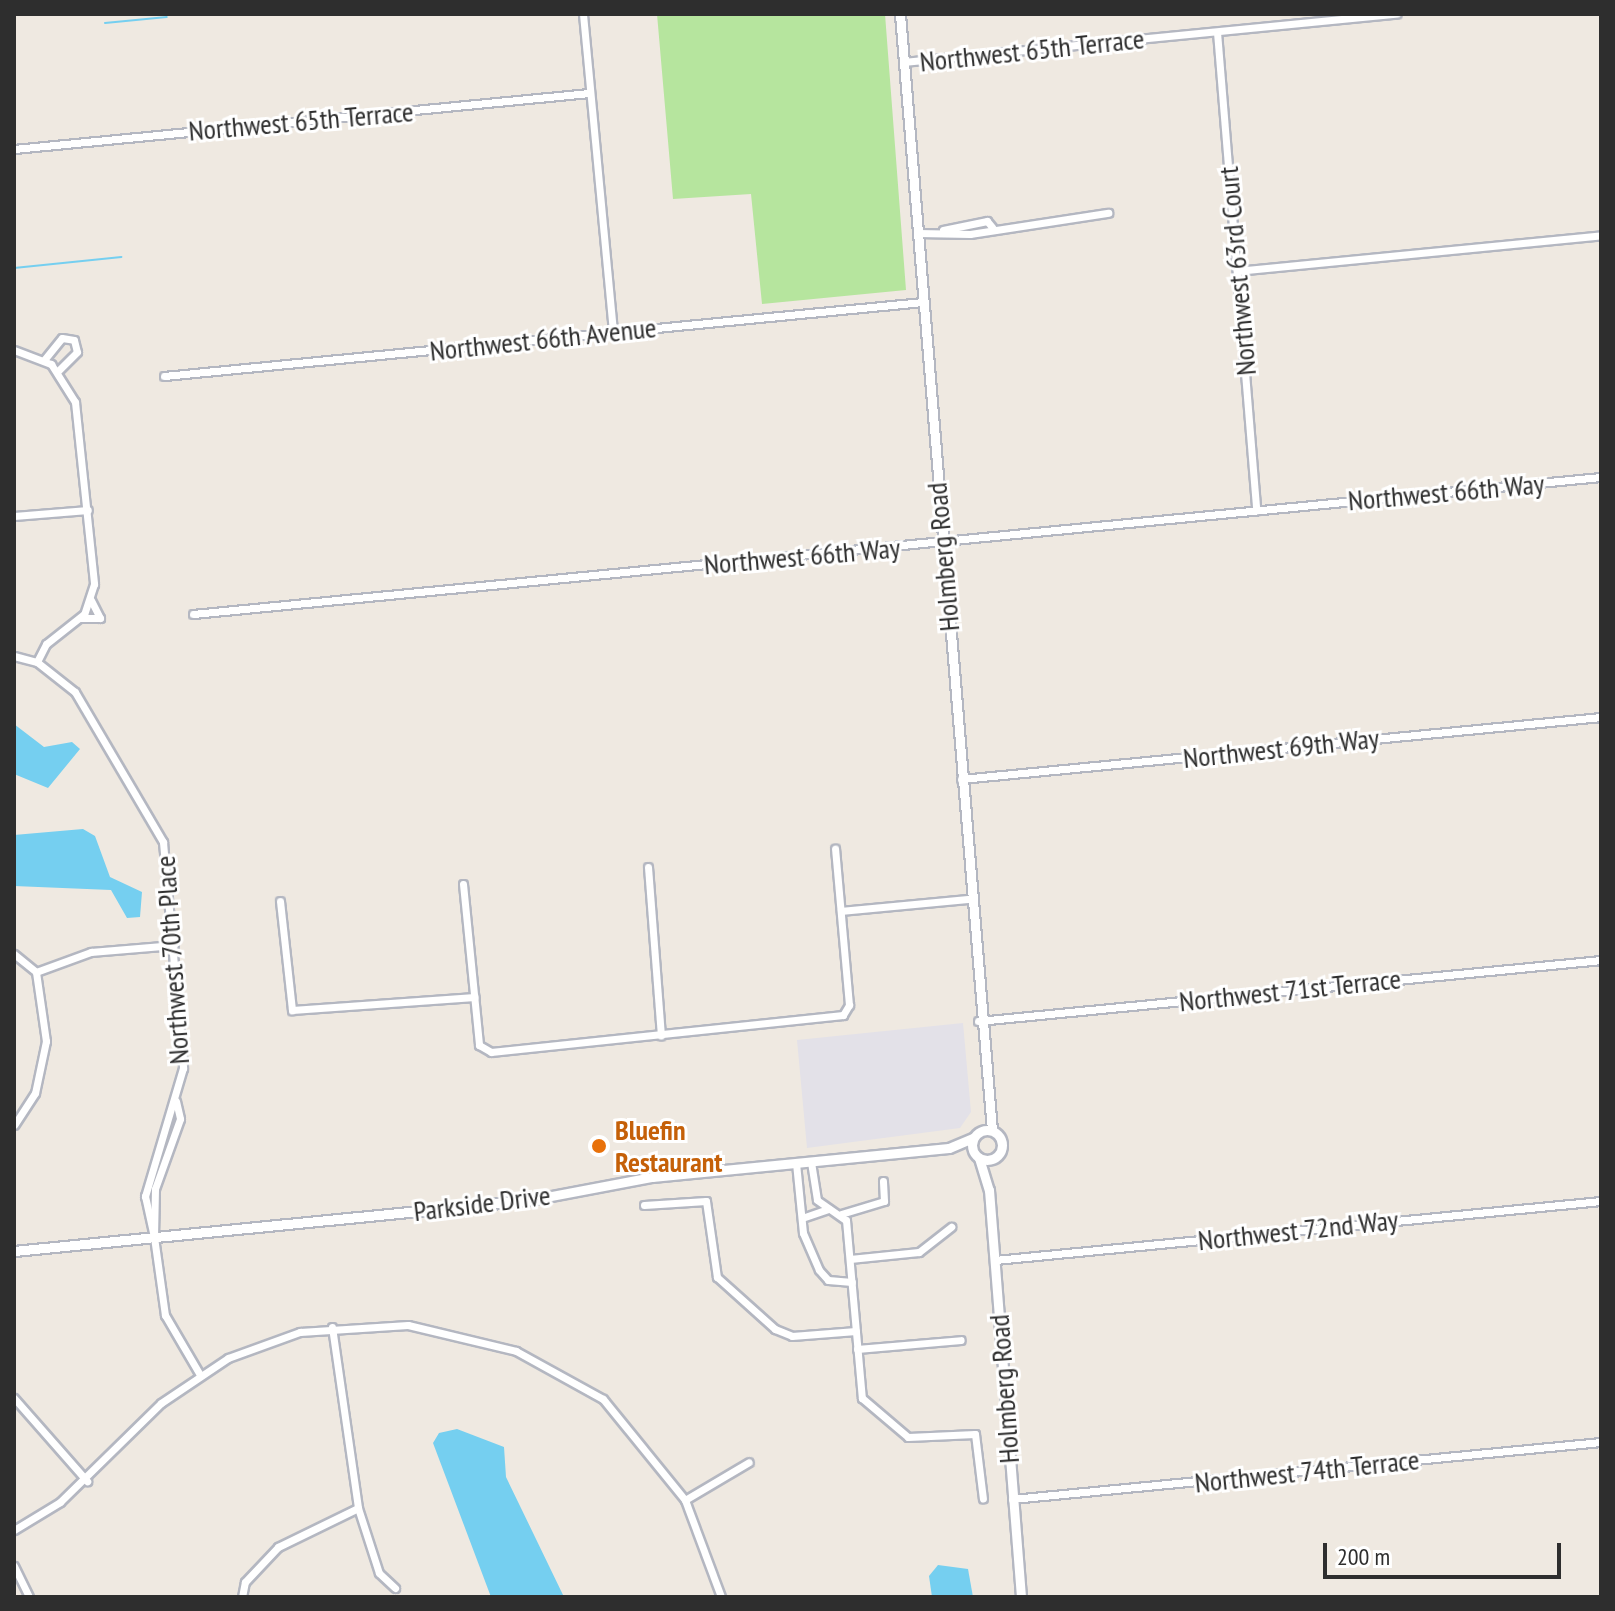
<!DOCTYPE html>
<style>
body{margin:0}
#map{position:relative;width:1615px;height:1611px;overflow:hidden;background:#efe9e1;font-family:"PT Sans Narrow",sans-serif}
div>[style]{position:absolute}
[style*='--x']{left:calc(var(--x)*1px);top:calc(var(--y)*1px);width:calc(var(--w)*1px);rotate:calc(var(--a)*1deg)}
.industrial>*{inset:0;background:#e3e1e8}
.green>*{inset:0;background:#b6e59e}
.water>*{inset:0;background:#75cff0}
.stream>*{height:2px;margin:-1px;padding:0 1px;transform-origin:1px;border-radius:1px;background:#75cff0}
.roads{filter:drop-shadow(2px 0 #b4b7c1) drop-shadow(-2px 0 #b4b7c1) drop-shadow(0 2px #b4b7c1) drop-shadow(0 -2px #b4b7c1)}
.minor>*{height:7px;margin:-3.5px;padding:0 3.5px;transform-origin:3.5px;border-radius:3.5px;background:#fff}
.tertiary>*{height:9px;margin:-4.5px;padding:0 4.5px;transform-origin:4.5px;border-radius:4.5px;background:#fff}
.tertiary>.ring{margin:-4.5px;padding:0;box-sizing:content-box;background:none;border:9px solid #fff;border-radius:50%}
.dots>*{width:22px;height:22px;translate:-50% -50%;box-sizing:border-box;border:4px solid #fff;border-radius:50%}
span{translate:-50% -50%;white-space:nowrap;text-align:center;line-height:1.15;-webkit-text-stroke:6px #fff;paint-order:stroke}
.street-label{font-size:28px;color:#2e2e2e}
.food-label{font-size:28px;color:#c56008;font-weight:700}
.left{translate:0 -50%;text-align:left}
.frame{position:absolute;inset:0;border:16px solid #2e2e2e;pointer-events:none}
.scale{position:absolute;left:1323px;top:1543px;width:238px;height:36px;box-sizing:border-box;border:4px solid #2e2e2e;border-top:0;padding-left:10px;font-size:24px;line-height:28px;white-space:nowrap;color:#2e2e2e;-webkit-text-stroke:6px #fff;paint-order:stroke}
</style>
<div id="map">
<div class="industrial">
<i style="clip-path:polygon(963px 1023px,971px 1112px,960px 1128px,807px 1148px,797px 1040px)"></i>
</div>
<div class="green">
<i style="clip-path:polygon(657px 14px,885px 14px,906px 290px,762px 304px,751px 194px,673px 199px)"></i>
</div>
<div class="water">
<i style="clip-path:polygon(14px 724px,44px 747px,72px 742px,80px 749px,48px 788px,14px 774px)"></i>
<i style="clip-path:polygon(83px 829px,95px 836px,110px 877px,142px 892px,140px 917px,127px 918px,111px 890px,14px 886px,14px 835px)"></i>
<i style="clip-path:polygon(457px 1429px,504px 1447px,506px 1477px,564px 1597px,491px 1597px,433px 1443px,439px 1433px)"></i>
<i style="clip-path:polygon(938px 1565px,968px 1569px,973px 1597px,932px 1597px,929px 1576px)"></i>
</div>
<div class="stream">
<i style="--x:105;--y:23;--w:62;--a:-5.5"></i>
<i style="--x:14;--y:268;--w:108;--a:-5.9"></i>
</div>
<div class="roads">
<div class="minor">
<i style="--x:583;--y:14;--w:319;--a:84.6"></i>
<i style="--x:1217;--y:32;--w:480;--a:85.3"></i>
<i style="--x:904;--y:62;--w:495;--a:-5.6"></i>
<i style="--x:14;--y:149;--w:578;--a:-5.56"></i>
<i style="--x:943;--y:230;--w:45;--a:-11.6"></i>
<i style="--x:987;--y:221;--w:8;--a:50"></i>
<i style="--x:918;--y:233;--w:52;--a:1.1"></i>
<i style="--x:970;--y:234;--w:140;--a:-8.7"></i>
<i style="--x:1237;--y:271;--w:366;--a:-5.6"></i>
<i style="--x:14;--y:350;--w:40;--a:21"></i>
<i style="--x:51;--y:364;--w:45;--a:57.7"></i>
<i style="--x:75;--y:402;--w:183;--a:84"></i>
<i style="--x:94;--y:584;--w:32;--a:108"></i>
<i style="--x:84;--y:614;--w:48;--a:141.7"></i>
<i style="--x:46;--y:644;--w:20;--a:117"></i>
<i style="--x:44;--y:360;--w:28;--a:-51"></i>
<i style="--x:62;--y:338;--w:12;--a:9"></i>
<i style="--x:74;--y:340;--w:12;--a:76"></i>
<i style="--x:77;--y:352;--w:27;--a:135"></i>
<i style="--x:164;--y:376;--w:763;--a:-5.57"></i>
<i style="--x:14;--y:516;--w:74;--a:-4.6"></i>
<i style="--x:193;--y:614;--w:1415;--a:-5.56"></i>
<i style="--x:80;--y:618;--w:20;--a:0"></i>
<i style="--x:100;--y:618;--w:20;--a:-117"></i>
<i style="--x:14;--y:656;--w:24;--a:15"></i>
<i style="--x:37;--y:662;--w:48;--a:38.3"></i>
<i style="--x:75;--y:692;--w:174;--a:59.6"></i>
<i style="--x:163;--y:842;--w:227;--a:84.9"></i>
<i style="--x:183;--y:1068;--w:134;--a:106.5"></i>
<i style="--x:145;--y:1196;--w:42;--a:77.6"></i>
<i style="--x:961;--y:779;--w:643;--a:-5.53"></i>
<i style="--x:648;--y:867;--w:169;--a:85.6"></i>
<i style="--x:463;--y:884;--w:162;--a:84.3"></i>
<i style="--x:479;--y:1045;--w:14;--a:30"></i>
<i style="--x:491;--y:1052;--w:354;--a:-6"></i>
<i style="--x:843;--y:1015;--w:12;--a:-59"></i>
<i style="--x:849;--y:1005;--w:157;--a:-95.1"></i>
<i style="--x:280;--y:901;--w:110;--a:83.7"></i>
<i style="--x:292;--y:1010;--w:183;--a:-4.1"></i>
<i style="--x:841;--y:911;--w:129;--a:-5.4"></i>
<i style="--x:14;--y:954;--w:28;--a:39"></i>
<i style="--x:36;--y:972;--w:70;--a:81.8"></i>
<i style="--x:46;--y:1041;--w:53;--a:101.9"></i>
<i style="--x:35;--y:1093;--w:38;--a:123"></i>
<i style="--x:36;--y:972;--w:59;--a:-20"></i>
<i style="--x:91;--y:952;--w:83;--a:-4.8"></i>
<i style="--x:978;--y:1021;--w:626;--a:-5.59"></i>
<i style="--x:176;--y:1101;--w:18;--a:77"></i>
<i style="--x:180;--y:1119;--w:74;--a:109.7"></i>
<i style="--x:155;--y:1189;--w:48;--a:91.2"></i>
<i style="--x:154;--y:1237;--w:79;--a:82"></i>
<i style="--x:165;--y:1315;--w:69;--a:59.7"></i>
<i style="--x:811;--y:1162;--w:38;--a:81"></i>
<i style="--x:817;--y:1200;--w:35;--a:35"></i>
<i style="--x:846;--y:1220;--w:179;--a:84.9"></i>
<i style="--x:862;--y:1398;--w:60;--a:40.3"></i>
<i style="--x:908;--y:1437;--w:67;--a:-2.6"></i>
<i style="--x:975;--y:1434;--w:65;--a:83"></i>
<i style="--x:796;--y:1163;--w:70;--a:84.3"></i>
<i style="--x:803;--y:1233;--w:40;--a:66.6"></i>
<i style="--x:819;--y:1270;--w:13;--a:48"></i>
<i style="--x:828;--y:1280;--w:24;--a:5"></i>
<i style="--x:644;--y:1205;--w:62;--a:-3.7"></i>
<i style="--x:706;--y:1201;--w:77;--a:81.8"></i>
<i style="--x:717;--y:1277;--w:78;--a:41.9"></i>
<i style="--x:775;--y:1329;--w:18;--a:22"></i>
<i style="--x:792;--y:1336;--w:64;--a:-4.5"></i>
<i style="--x:841;--y:1214;--w:45;--a:-16.8"></i>
<i style="--x:884;--y:1201;--w:20;--a:-93"></i>
<i style="--x:802;--y:1218;--w:28;--a:-19"></i>
<i style="--x:850;--y:1259;--w:69;--a:-5.8"></i>
<i style="--x:919;--y:1252;--w:41;--a:-38"></i>
<i style="--x:995;--y:1260;--w:609;--a:-5.56"></i>
<i style="--x:332;--y:1327;--w:183;--a:81.8"></i>
<i style="--x:358;--y:1508;--w:68;--a:72.1"></i>
<i style="--x:379;--y:1573;--w:22;--a:43"></i>
<i style="--x:857;--y:1349;--w:104;--a:-4.9"></i>
<i style="--x:14;--y:1398;--w:111;--a:48.7"></i>
<i style="--x:1012;--y:1499;--w:592;--a:-5.53"></i>
<i style="--x:685;--y:1500;--w:74;--a:-30.7"></i>
<i style="--x:14;--y:1530;--w:54;--a:-31.3"></i>
<i style="--x:60;--y:1502;--w:141;--a:-44.4"></i>
<i style="--x:161;--y:1403;--w:81;--a:-33.9"></i>
<i style="--x:228;--y:1358;--w:77;--a:-19.9"></i>
<i style="--x:300;--y:1332;--w:108;--a:-3.7"></i>
<i style="--x:408;--y:1325;--w:111;--a:13.5"></i>
<i style="--x:516;--y:1351;--w:99;--a:28.9"></i>
<i style="--x:603;--y:1399;--w:130;--a:50.9"></i>
<i style="--x:685;--y:1500;--w:103;--a:69.6"></i>
<i style="--x:14;--y:1566;--w:34;--a:64"></i>
<i style="--x:242;--y:1597;--w:15;--a:-79"></i>
<i style="--x:245;--y:1582;--w:48;--a:-46.7"></i>
<i style="--x:278;--y:1547;--w:89;--a:-26"></i>
</div>
<div class="tertiary">
<i style="--x:900;--y:14;--w:1120;--a:85.29"></i>
<i class="ring" style="left:972px;top:1130px;width:21px;height:21px"></i>
<i style="--x:979;--y:1158;--w:34;--a:73"></i>
<i style="--x:989;--y:1190;--w:408;--a:85.5"></i>
<i style="--x:14;--y:1251;--w:519;--a:-5.64"></i>
<i style="--x:530;--y:1200;--w:124;--a:-10.7"></i>
<i style="--x:652;--y:1177;--w:298;--a:-5.6"></i>
<i style="--x:949;--y:1148;--w:26;--a:-23"></i>
</div>
</div>
<div class="dots">
<i style="left:599px;top:1146px;background:#e8710a"></i>
</div>
<div class="street-label">
<span style="left:1032px;top:50px;rotate:-6deg">Northwest 65th Terrace</span>
<span style="left:301px;top:121px;rotate:-5deg">Northwest 65th Terrace</span>
<span style="left:1237px;top:271px;rotate:-95deg">Northwest 63rd Court</span>
<span style="left:543px;top:339px;rotate:-6deg">Northwest 66th Avenue</span>
<span style="left:1446px;top:492px;rotate:-5deg">Northwest 66th Way</span>
<span style="left:802px;top:556px;rotate:-5deg">Northwest 66th Way</span>
<span style="left:943px;top:557px;rotate:-95deg">Holmberg Road</span>
<span style="left:1281px;top:748px;rotate:-6deg">Northwest 69th Way</span>
<span style="left:172px;top:960px;rotate:-94deg">Northwest 70th Place</span>
<span style="left:1290px;top:990px;rotate:-6deg">Northwest 71st Terrace</span>
<span style="left:482px;top:1203px;rotate:-7deg">Parkside Drive</span>
<span style="left:1298px;top:1230px;rotate:-6deg">Northwest 72nd Way</span>
<span style="left:1004px;top:1389px;rotate:-94deg">Holmberg Road</span>
<span style="left:1307px;top:1471px;rotate:-6deg">Northwest 74th Terrace</span>
</div>
<div class="food-label">
<span class="left" style="left:615px;top:1146px">Bluefin<br>Restaurant</span>
</div>
<div class="frame"></div>
<div class="scale">200 m</div>
</div>
